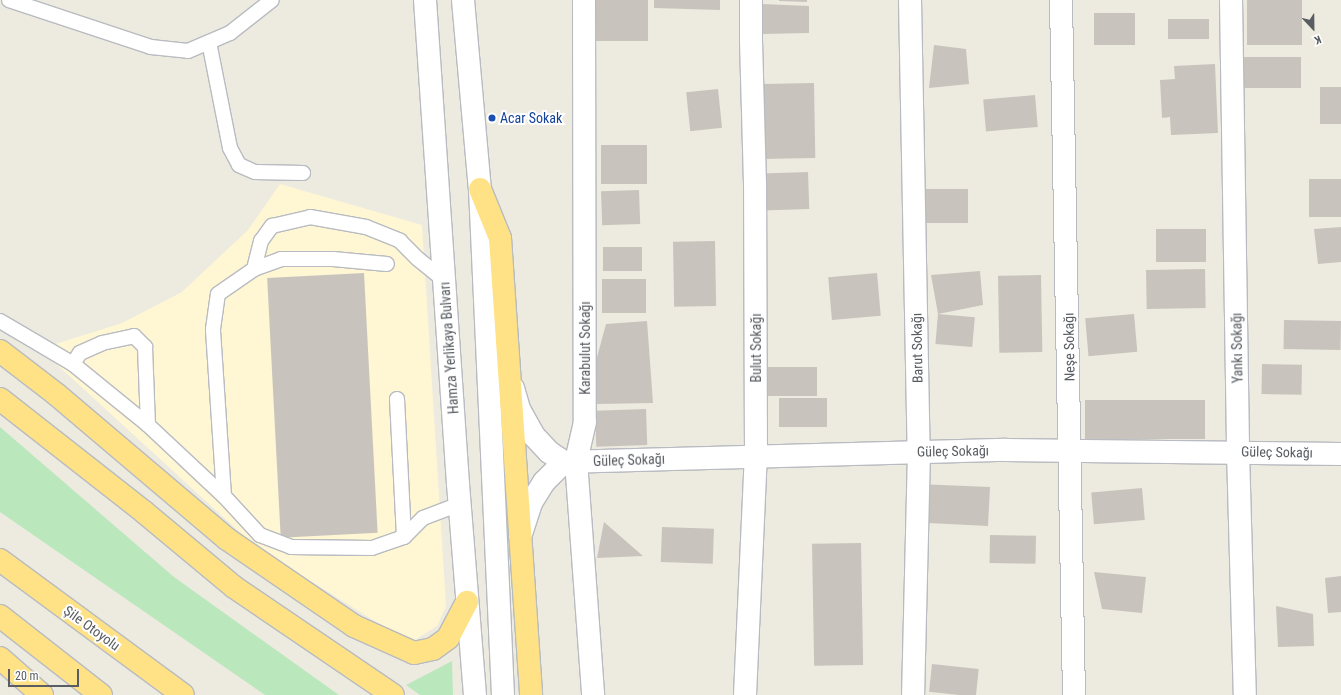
<!DOCTYPE html>
<meta charset="utf-8">
<style>
body{margin:0}
#map{position:relative;width:1341px;height:695px;overflow:hidden;background:#edebe0;font-family:"Roboto Condensed",sans-serif}
div>[style]{position:absolute}
[style*='--x']{left:calc(var(--x)*1px);top:calc(var(--y)*1px);width:calc(var(--w)*1px);rotate:calc(var(--a)*1deg)}
.commercial>*{inset:0;background:#fff6d3}
.green>*{inset:0;background:#bbe7bc}
.building>*{inset:0;background:#c8c4bd;transform-origin:0 0}
.roads{filter:drop-shadow(1px 0 #b8bbc0) drop-shadow(-1px 0 #b8bbc0) drop-shadow(0 1px #b8bbc0) drop-shadow(0 -1px #b8bbc0)}
.lane>*{height:14px;margin:-7px;padding:0 7px;transform-origin:7px;border-radius:7px;background:#fff}
.street>*{height:22px;margin:-11px;padding:0 11px;transform-origin:11px;border-radius:11px;background:#fff}
.secondary>*{height:22px;margin:-11px;padding:0 11px;transform-origin:11px;border-radius:11px;background:#fff}
.highway>*{height:22px;margin:-11px;padding:0 11px;transform-origin:11px;border-radius:11px;background:#ffe285}
.dots>*{width:11px;height:11px;translate:-50% -50%;box-sizing:border-box;border:2px solid #fff;border-radius:50%}
span{translate:-50% -50%;white-space:nowrap;text-align:center;line-height:1.15;-webkit-text-stroke:4px #fff;paint-order:stroke}
.transit-label{font-size:14px;color:#164399}
.left{translate:0 -50%;text-align:left}
.street-label{font-size:14px;color:#595d62}
.north{position:absolute;left:1293px;top:8px;width:40px;height:40px;-webkit-text-stroke:3px #fff;paint-order:stroke;rotate:158deg;font-size:11px;font-weight:700;line-height:16px;text-align:center;color:#595d62}
.north::after{content:'';display:block;margin:auto;width:14px;height:18px;background:#595d62;clip-path:polygon(50% 0,100% 100%,50% 72%,0 100%)}
.scale{position:absolute;left:8px;top:669px;width:71px;height:18px;box-sizing:border-box;border:2px solid #595d62;border-top:0;padding-left:5px;font-size:12px;line-height:14px;white-space:nowrap;color:#595d62;-webkit-text-stroke:3px #fff;paint-order:stroke}
</style>
<div id="map">
<div class="commercial">
<i style="clip-path:polygon(280px 184px,422px 225px,446px 606px,437px 626px,410px 643px,256px 547px,40px 349px,122px 323px,182px 292px,248px 230px)"></i>
</div>
<div class="green">
<i style="clip-path:polygon(0 427px,174px 577px,339px 695px,265px 695px,0 512px)"></i>
<i style="clip-path:polygon(452px 661px,453px 695px,420px 695px,406px 685px)"></i>
</div>
<div class="building">
<i style="left:589px;top:0;width:59px;height:41px"></i>
<i style="clip-path:polygon(654px 0,720px 0,720px 10px,654px 8px)"></i>
<i style="clip-path:polygon(779px 0,807px 0,807px 2px,779px 1px)"></i>
<i style="left:1247px;top:0;width:55px;height:45px"></i>
<i style="clip-path:polygon(761px 4px,809px 6px,809px 33px,758px 34px)"></i>
<i style="left:1094px;top:13px;width:41px;height:32px"></i>
<i style="left:1209px;top:19px;width:20px;height:41px;rotate:90deg"></i>
<i style="clip-path:polygon(934px 45px,966px 49px,969px 84px,929px 88px)"></i>
<i style="left:1301px;top:57px;width:31px;height:57px;rotate:90deg"></i>
<i style="clip-path:polygon(1215px 64px,1218px 133px,1171px 135px,1170px 117px,1162px 118px,1160px 80px,1175px 79px,1174px 66px)"></i>
<i style="left:814px;top:83px;width:75px;height:54px;rotate:89deg"></i>
<i style="left:1341px;top:87px;width:37px;height:21px;rotate:90deg"></i>
<i style="left:718px;top:89px;width:39px;height:32px;rotate:84deg"></i>
<i style="left:1035px;top:95px;width:32px;height:52px;rotate:85deg"></i>
<i style="left:601px;top:145px;width:46px;height:39px"></i>
<i style="left:808px;top:172px;width:37px;height:46px;rotate:88deg"></i>
<i style="left:1341px;top:179px;width:38px;height:32px;rotate:90deg"></i>
<i style="left:926px;top:189px;width:42px;height:34px"></i>
<i style="left:639px;top:190px;width:34px;height:38px;rotate:88deg"></i>
<i style="clip-path:polygon(1341px 227px,1341px 262px,1318px 264px,1314px 229px)"></i>
<i style="left:1156px;top:229px;width:50px;height:33px"></i>
<i style="left:715px;top:241px;width:65px;height:42px;rotate:89deg"></i>
<i style="left:603px;top:247px;width:39px;height:24px"></i>
<i style="left:1205px;top:269px;width:39px;height:59px;rotate:89deg"></i>
<i style="clip-path:polygon(980px 271px,983px 305px,938px 314px,931px 275px)"></i>
<i style="left:364px;top:273px;width:260px;height:97px;rotate:87deg"></i>
<i style="left:877px;top:273px;width:43px;height:49px;rotate:85deg"></i>
<i style="left:1041px;top:275px;width:77px;height:43px;rotate:89deg"></i>
<i style="left:602px;top:279px;width:44px;height:34px"></i>
<i style="left:938px;top:314px;width:37px;height:30px;rotate:5deg"></i>
<i style="left:1134px;top:314px;width:38px;height:49px;rotate:85deg"></i>
<i style="left:1284px;top:320px;width:57px;height:29px;rotate:1deg"></i>
<i style="clip-path:polygon(647px 321px,653px 403px,597px 404px,596px 361px,606px 324px)"></i>
<i style="left:1262px;top:364px;width:40px;height:30px;rotate:1deg"></i>
<i style="left:767px;top:367px;width:50px;height:29px"></i>
<i style="left:827px;top:398px;width:29px;height:48px;rotate:90deg"></i>
<i style="left:1085px;top:400px;width:120px;height:39px"></i>
<i style="left:646px;top:409px;width:36px;height:51px;rotate:88deg"></i>
<i style="clip-path:polygon(918px 484px,990px 487px,988px 526px,928px 523px)"></i>
<i style="left:1142px;top:488px;width:32px;height:51px;rotate:85deg"></i>
<i style="clip-path:polygon(604px 522px,643px 556px,597px 558px)"></i>
<i style="left:662px;top:527px;width:52px;height:35px;rotate:2deg"></i>
<i style="left:990px;top:535px;width:46px;height:28px;rotate:1deg"></i>
<i style="left:861px;top:543px;width:122px;height:49px;rotate:89deg"></i>
<i style="clip-path:polygon(1094px 572px,1146px 577px,1142px 613px,1102px 609px)"></i>
<i style="clip-path:polygon(1341px 576px,1341px 612px,1328px 613px,1325px 578px)"></i>
<i style="clip-path:polygon(1276px 606px,1313px 614px,1314px 646px,1278px 647px)"></i>
<i style="left:932px;top:664px;width:47px;height:28px;rotate:6deg"></i>
</div>
<div class="roads">
<div class="lane">
<i style="--x:9;--y:0;--w:150;--a:18.3"></i>
<i style="--x:151;--y:47;--w:37;--a:6"></i>
<i style="--x:188;--y:51;--w:46;--a:-23.2"></i>
<i style="--x:230;--y:33;--w:53;--a:-38.2"></i>
<i style="--x:209;--y:42;--w:108;--a:78.8"></i>
<i style="--x:230;--y:148;--w:19;--a:62"></i>
<i style="--x:239;--y:165;--w:17;--a:24"></i>
<i style="--x:255;--y:172;--w:48;--a:1.2"></i>
<i style="--x:254;--y:269;--w:29;--a:-76"></i>
<i style="--x:261;--y:241;--w:19;--a:-54"></i>
<i style="--x:272;--y:226;--w:39;--a:-13"></i>
<i style="--x:310;--y:217;--w:57;--a:10.1"></i>
<i style="--x:366;--y:227;--w:37;--a:22"></i>
<i style="--x:400;--y:241;--w:25;--a:45"></i>
<i style="--x:418;--y:259;--w:33;--a:39"></i>
<i style="--x:0;--y:321;--w:85;--a:30.5"></i>
<i style="--x:73;--y:364;--w:97;--a:39.1"></i>
<i style="--x:148;--y:425;--w:104;--a:43.1"></i>
<i style="--x:224;--y:496;--w:53;--a:47.3"></i>
<i style="--x:260;--y:535;--w:33;--a:21"></i>
<i style="--x:291;--y:547;--w:81;--a:0.7"></i>
<i style="--x:372;--y:548;--w:34;--a:-19"></i>
<i style="--x:404;--y:537;--w:27;--a:-45"></i>
<i style="--x:423;--y:518;--w:40;--a:-21"></i>
<i style="--x:73;--y:364;--w:13;--a:-58"></i>
<i style="--x:80;--y:353;--w:24;--a:-24"></i>
<i style="--x:102;--y:343;--w:33;--a:-12"></i>
<i style="--x:134;--y:336;--w:16;--a:45"></i>
<i style="--x:145;--y:347;--w:78;--a:87.8"></i>
<i style="--x:397;--y:399;--w:138;--a:87.1"></i>
<i style="--x:224;--y:496;--w:167;--a:-93.8"></i>
<i style="--x:213;--y:329;--w:35;--a:-82"></i>
<i style="--x:218;--y:294;--w:44;--a:-34.8"></i>
<i style="--x:254;--y:269;--w:29;--a:-20"></i>
<i style="--x:281;--y:259;--w:52;--a:0"></i>
<i style="--x:333;--y:259;--w:54;--a:5.3"></i>
</div>
<div class="street">
<i style="--x:584;--y:0;--w:422;--a:89.9"></i>
<i style="--x:585;--y:422;--w:40;--a:103"></i>
<i style="--x:576;--y:461;--w:235;--a:85.8"></i>
<i style="--x:910;--y:0;--w:452;--a:88.9"></i>
<i style="--x:919;--y:452;--w:243;--a:91.4"></i>
<i style="--x:1061;--y:0;--w:695;--a:88.93"></i>
<i style="--x:1231;--y:0;--w:451;--a:89.1"></i>
<i style="--x:1238;--y:451;--w:244;--a:88.4"></i>
<i style="--x:513;--y:388;--w:22;--a:74"></i>
<i style="--x:519;--y:409;--w:31;--a:61"></i>
<i style="--x:534;--y:436;--w:22;--a:47"></i>
<i style="--x:549;--y:452;--w:18;--a:34"></i>
<i style="--x:564;--y:462;--w:28;--a:135"></i>
<i style="--x:544;--y:482;--w:25;--a:122"></i>
<i style="--x:531;--y:503;--w:35;--a:108"></i>
<i style="--x:564;--y:462;--w:442;--a:-1.6"></i>
<i style="--x:1006;--y:450;--w:335;--a:0.7"></i>
<i style="--x:745;--y:695;--w:239;--a:-87.4"></i>
<i style="--x:756;--y:456;--w:272;--a:-90.2"></i>
<i style="--x:755;--y:184;--w:145;--a:-91.6"></i>
<i style="--x:751;--y:39;--w:39;--a:-90"></i>
</div>
<div class="secondary">
<i style="--x:425;--y:0;--w:485;--a:86.1"></i>
<i style="--x:458;--y:484;--w:212;--a:85.4"></i>
<i style="--x:463;--y:0;--w:190;--a:84.9"></i>
<i style="--x:480;--y:189;--w:507;--a:87.4"></i>
</div>
<div class="highway">
<i style="--x:480;--y:189;--w:53;--a:67.8"></i>
<i style="--x:500;--y:238;--w:458;--a:86.1"></i>
<i style="--x:0;--y:351;--w:71;--a:37.5"></i>
<i style="--x:56;--y:394;--w:224;--a:40.3"></i>
<i style="--x:227;--y:539;--w:154;--a:34.4"></i>
<i style="--x:354;--y:626;--w:66;--a:24.2"></i>
<i style="--x:414;--y:653;--w:19;--a:-12"></i>
<i style="--x:433;--y:649;--w:19;--a:-36"></i>
<i style="--x:448;--y:638;--w:41;--a:-62.2"></i>
<i style="--x:0;--y:399;--w:183;--a:38.1"></i>
<i style="--x:144;--y:512;--w:117;--a:39.8"></i>
<i style="--x:234;--y:587;--w:192;--a:34.2"></i>
<i style="--x:0;--y:560;--w:227;--a:36.4"></i>
<i style="--x:0;--y:616;--w:128;--a:38"></i>
<i style="--x:0;--y:658;--w:56;--a:41.4"></i>
</div>
</div>
<div class="dots">
<i style="left:492px;top:118px;background:#1a4fb4"></i>
</div>
<div class="transit-label">
<span class="left" style="left:500px;top:118px">Acar Sokak</span>
</div>
<div class="street-label">
<span style="left:1069px;top:347px;rotate:-91deg">Neşe Sokağı</span>
<span style="left:449px;top:348px;rotate:-94deg">Hamza Yerlikaya Bulvarı</span>
<span style="left:585px;top:348px;rotate:-90deg">Karabulut Sokağı</span>
<span style="left:756px;top:348px;rotate:-90deg">Bulut Sokağı</span>
<span style="left:917px;top:348px;rotate:-91deg">Barut Sokağı</span>
<span style="left:1237px;top:348px;rotate:-91deg">Yankı Sokağı</span>
<span style="left:953px;top:451px;rotate:-1deg">Güleç Sokağı</span>
<span style="left:1277px;top:452px;rotate:1deg">Güleç Sokağı</span>
<span style="left:629px;top:460px;rotate:-2deg">Güleç Sokağı</span>
<span style="left:92px;top:628px;rotate:36deg">Şile Otoyolu</span>
</div>
<div class="north">K</div>
<div class="scale">20 m</div>
</div>
